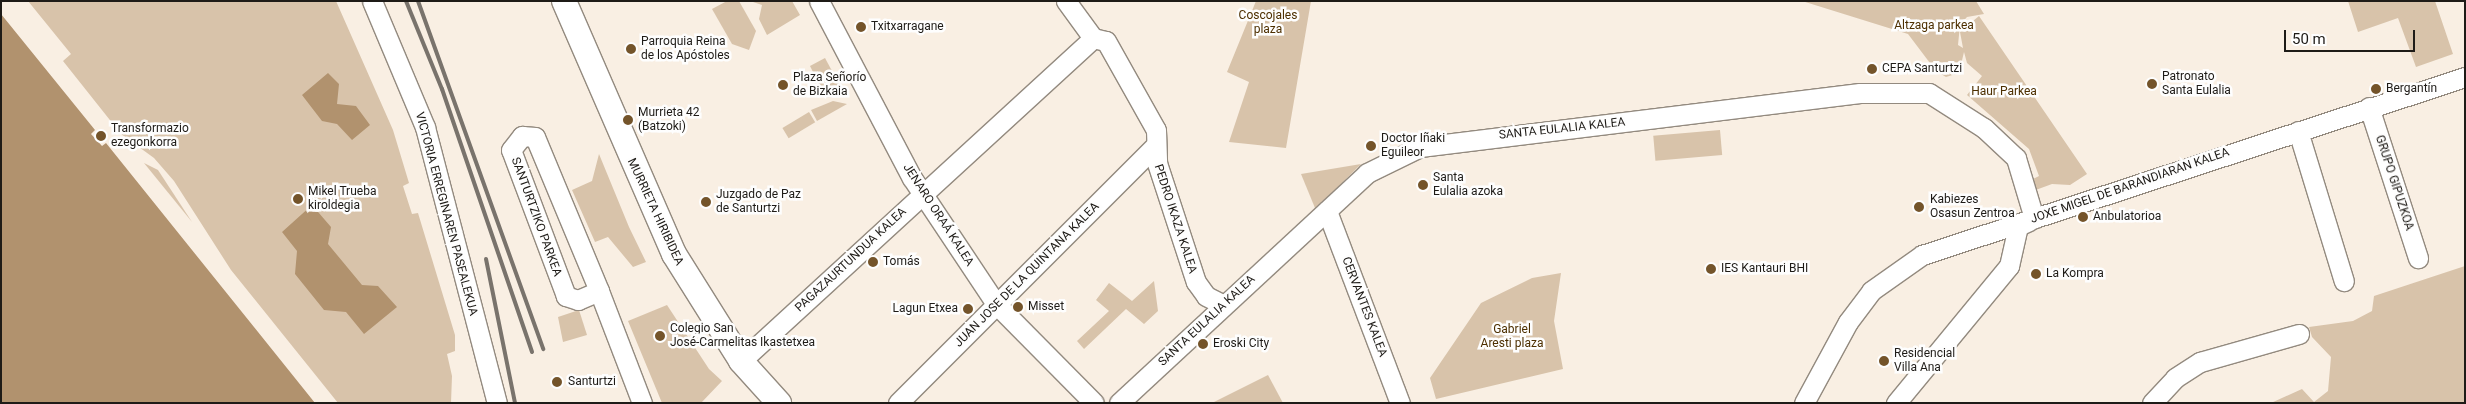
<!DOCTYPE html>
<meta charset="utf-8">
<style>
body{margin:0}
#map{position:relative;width:2466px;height:404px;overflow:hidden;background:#f9efe3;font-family:Roboto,sans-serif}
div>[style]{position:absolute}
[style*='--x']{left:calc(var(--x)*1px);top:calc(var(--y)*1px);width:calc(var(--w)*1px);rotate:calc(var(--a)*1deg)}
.green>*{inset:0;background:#d8c3aa;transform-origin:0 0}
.water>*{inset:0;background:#b1926e}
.roads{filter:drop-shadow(1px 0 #938a7f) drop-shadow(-1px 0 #938a7f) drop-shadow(0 1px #938a7f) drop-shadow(0 -1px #938a7f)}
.minor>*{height:19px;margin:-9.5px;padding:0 9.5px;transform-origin:9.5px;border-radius:9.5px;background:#fff}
.tertiary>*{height:24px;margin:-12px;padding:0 12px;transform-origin:12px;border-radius:12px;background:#fff}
.rail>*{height:4px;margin:-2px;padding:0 2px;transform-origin:2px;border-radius:2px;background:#79736c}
.dots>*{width:14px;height:14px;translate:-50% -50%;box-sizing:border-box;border:2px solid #fefefe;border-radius:50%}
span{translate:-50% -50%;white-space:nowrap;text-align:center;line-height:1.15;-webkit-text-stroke:5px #fefefe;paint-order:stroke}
.park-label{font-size:12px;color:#4d2f00}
.poi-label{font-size:12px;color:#1e1b17}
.left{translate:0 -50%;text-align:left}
.right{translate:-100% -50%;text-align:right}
.street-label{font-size:12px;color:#1e1b17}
.frame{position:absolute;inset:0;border:2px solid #1e1b17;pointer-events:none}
.scale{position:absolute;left:2284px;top:30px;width:131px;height:22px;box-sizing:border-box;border:2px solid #1e1b17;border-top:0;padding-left:6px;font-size:15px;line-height:18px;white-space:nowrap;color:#1e1b17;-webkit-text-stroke:4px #fefefe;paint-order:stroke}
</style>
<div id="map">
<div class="green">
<i style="clip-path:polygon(28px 1px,336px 1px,393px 130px,409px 183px,403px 186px,412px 214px,418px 213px,455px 335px,455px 351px,447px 354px,452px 376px,451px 403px,338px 403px,231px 270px,174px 181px,154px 158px,121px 134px,63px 61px,71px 54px)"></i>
<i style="clip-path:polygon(727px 1px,739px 1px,756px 31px,749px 50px,732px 44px,712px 9px)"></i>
<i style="clip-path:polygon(750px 1px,792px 1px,800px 15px,767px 35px,759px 19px,762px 5px)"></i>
<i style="clip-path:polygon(1256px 1px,1311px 1px,1286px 148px,1229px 142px,1249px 82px,1227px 72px)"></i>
<i style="clip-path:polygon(1802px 1px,1976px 1px,1984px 14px,1967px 17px,1960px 25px,1958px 45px,1963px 48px,1960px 32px,1979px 16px,2087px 174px,2070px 185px,2052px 184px,2033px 191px,2029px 181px,2039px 176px,2029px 149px,1967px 95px,1982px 76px,1967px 63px,1964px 52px,1959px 73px,1946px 77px,1936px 71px,1908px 34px)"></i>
<i style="clip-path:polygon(2348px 1px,2435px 1px,2453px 54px,2416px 67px,2398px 18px,2358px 32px)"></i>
<i style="clip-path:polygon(825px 58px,845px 95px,826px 98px,810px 66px)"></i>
<i style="clip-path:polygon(833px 101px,847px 104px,817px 121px,811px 110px)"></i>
<i style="left:809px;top:112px;width:12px;height:31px;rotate:59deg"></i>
<i style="left:1720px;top:130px;width:25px;height:67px;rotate:85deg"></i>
<i style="clip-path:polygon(599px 154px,629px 227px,646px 262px,633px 267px,608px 237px,595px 242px,572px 190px,592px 181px)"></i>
<i style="clip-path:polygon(144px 163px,158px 170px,192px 222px)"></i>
<i style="clip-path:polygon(1361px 164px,1336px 189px,1315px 208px,1301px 174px)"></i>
<i style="clip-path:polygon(2465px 266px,2465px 403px,2271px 403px,2302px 389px,2314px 402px,2328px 391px,2331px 357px,2312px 337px,2309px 327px,2353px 321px,2372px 311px,2374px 296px)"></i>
<i style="clip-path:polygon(1561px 273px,1554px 321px,1563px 369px,1436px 399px,1430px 378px,1481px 303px,1532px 278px)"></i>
<i style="clip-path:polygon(1154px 281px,1158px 311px,1144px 324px,1126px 309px,1084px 349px,1077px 341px,1109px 311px,1096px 300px,1109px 283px,1132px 301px)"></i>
<i style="clip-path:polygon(667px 305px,709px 369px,722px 381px,701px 403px,662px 403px,628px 321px)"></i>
<i style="clip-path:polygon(579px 310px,587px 335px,563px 342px,558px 317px)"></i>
<i style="clip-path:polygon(1268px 375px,1283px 403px,1212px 403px)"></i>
</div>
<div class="water">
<i style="clip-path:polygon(1px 14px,95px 130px,91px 134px,102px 146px,106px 143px,315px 403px,1px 403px)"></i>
<i style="clip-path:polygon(328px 73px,339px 84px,337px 104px,356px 106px,370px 125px,352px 140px,337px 124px,322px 121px,302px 95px)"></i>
<i style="clip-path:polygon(312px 205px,331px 227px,328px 244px,362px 285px,378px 286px,397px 307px,364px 334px,346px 312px,324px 310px,295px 274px,297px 251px,282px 232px)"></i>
</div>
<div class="roads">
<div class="minor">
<i style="--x:372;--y:1;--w:137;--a:67.2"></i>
<i style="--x:425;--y:127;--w:285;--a:75.4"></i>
<i style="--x:819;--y:1;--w:200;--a:62.3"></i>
<i style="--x:912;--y:178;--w:151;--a:56.3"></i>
<i style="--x:996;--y:304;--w:139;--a:45.3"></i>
<i style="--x:1066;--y:1;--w:46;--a:53.9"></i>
<i style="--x:1093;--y:38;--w:13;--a:13"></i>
<i style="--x:1106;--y:41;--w:102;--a:60.7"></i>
<i style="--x:1156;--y:130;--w:33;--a:88"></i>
<i style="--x:1157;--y:163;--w:125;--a:71.9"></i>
<i style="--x:1196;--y:282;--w:17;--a:54"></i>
<i style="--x:1206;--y:296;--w:20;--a:27"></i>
<i style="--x:2369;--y:107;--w:159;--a:72"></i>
<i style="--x:2298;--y:131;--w:157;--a:73"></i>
<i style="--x:1327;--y:211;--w:205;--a:69.2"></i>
<i style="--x:599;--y:291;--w:23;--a:157"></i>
<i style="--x:578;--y:300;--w:13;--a:-162"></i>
<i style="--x:566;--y:296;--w:156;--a:-110.6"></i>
<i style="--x:511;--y:150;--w:18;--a:-52"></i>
<i style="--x:522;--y:136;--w:13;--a:4"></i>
<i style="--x:535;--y:137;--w:167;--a:67.4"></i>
<i style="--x:599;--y:291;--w:120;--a:69"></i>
<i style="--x:741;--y:361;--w:478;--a:-42.5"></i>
<i style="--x:898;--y:403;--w:362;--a:-45"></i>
<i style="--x:1119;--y:403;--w:338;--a:-42.8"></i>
<i style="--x:1367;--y:173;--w:59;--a:-26.1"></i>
<i style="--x:1420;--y:147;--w:443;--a:-7"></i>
<i style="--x:1860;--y:93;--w:69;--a:0"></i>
<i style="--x:1929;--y:93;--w:65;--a:32.5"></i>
<i style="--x:1984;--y:128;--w:44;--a:43.2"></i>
<i style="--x:2016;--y:158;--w:63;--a:73.3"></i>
<i style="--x:1804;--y:403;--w:92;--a:-61.5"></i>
<i style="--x:1848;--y:322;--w:39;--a:-53"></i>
<i style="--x:1871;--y:291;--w:62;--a:-35.2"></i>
<i style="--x:1922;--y:255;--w:571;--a:-18.15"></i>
<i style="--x:1896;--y:403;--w:178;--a:-50.5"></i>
<i style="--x:2009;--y:266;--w:41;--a:-77.3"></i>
<i style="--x:2018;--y:226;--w:12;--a:-24"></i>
<i style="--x:2152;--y:403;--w:34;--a:-47"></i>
<i style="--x:2175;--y:378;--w:30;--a:-33"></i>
<i style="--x:2200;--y:362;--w:103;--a:-15.8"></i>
</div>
<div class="tertiary">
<i style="--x:564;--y:1;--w:276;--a:66.5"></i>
<i style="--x:674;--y:254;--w:126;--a:57.9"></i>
<i style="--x:741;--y:361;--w:57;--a:47.9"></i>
</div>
</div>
<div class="rail">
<i style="--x:406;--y:1;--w:95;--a:67.8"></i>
<i style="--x:442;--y:89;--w:278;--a:71.1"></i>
<i style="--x:418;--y:1;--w:370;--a:70.2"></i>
<i style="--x:486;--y:259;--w:147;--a:78.6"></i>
</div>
<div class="dots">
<i style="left:861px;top:27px;background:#74542a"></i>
<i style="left:631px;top:49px;background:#74542a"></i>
<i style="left:1872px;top:69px;background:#74542a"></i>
<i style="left:2152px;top:84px;background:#74542a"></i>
<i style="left:783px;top:85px;background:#74542a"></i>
<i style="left:2376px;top:89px;background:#74542a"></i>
<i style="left:628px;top:120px;background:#74542a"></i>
<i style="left:101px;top:136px;background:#74542a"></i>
<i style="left:1371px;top:146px;background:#74542a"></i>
<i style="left:1423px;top:185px;background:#74542a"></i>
<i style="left:298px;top:199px;background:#74542a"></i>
<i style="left:706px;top:202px;background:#74542a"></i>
<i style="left:1919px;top:207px;background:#74542a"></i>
<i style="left:2083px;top:217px;background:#74542a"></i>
<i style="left:873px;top:262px;background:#74542a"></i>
<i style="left:1711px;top:269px;background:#74542a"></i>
<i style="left:2036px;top:274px;background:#74542a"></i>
<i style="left:1018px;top:307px;background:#74542a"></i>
<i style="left:968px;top:309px;background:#74542a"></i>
<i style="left:660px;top:336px;background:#74542a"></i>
<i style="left:1203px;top:344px;background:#74542a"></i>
<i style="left:1884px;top:361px;background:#74542a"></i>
<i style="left:557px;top:382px;background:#74542a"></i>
</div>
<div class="park-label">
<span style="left:1268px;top:23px">Coscojales<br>plaza</span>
<span style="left:1934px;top:26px">Altzaga parkea</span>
<span style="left:2004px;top:92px">Haur Parkea</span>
<span style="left:1512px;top:337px">Gabriel<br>Aresti plaza</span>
</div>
<div class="poi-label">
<span class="left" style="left:871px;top:27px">Txitxarragane</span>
<span class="left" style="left:641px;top:49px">Parroquia Reina<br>de los Apóstoles</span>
<span class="left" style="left:1882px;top:69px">CEPA Santurtzi</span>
<span class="left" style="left:2162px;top:84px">Patronato<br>Santa Eulalia</span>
<span class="left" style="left:793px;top:85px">Plaza Señorío<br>de Bizkaia</span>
<span class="left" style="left:2386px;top:89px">Bergantín</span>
<span class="left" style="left:638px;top:120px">Murrieta 42<br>(Batzoki)</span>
<span class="left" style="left:111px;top:136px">Transformazio<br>ezegonkorra</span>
<span class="left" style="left:1381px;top:146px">Doctor Iñaki<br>Eguileor</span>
<span class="left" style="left:1433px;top:185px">Santa<br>Eulalia azoka</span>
<span class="left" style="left:308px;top:199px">Mikel Trueba<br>kiroldegia</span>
<span class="left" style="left:716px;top:202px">Juzgado de Paz<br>de Santurtzi</span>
<span class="left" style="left:1930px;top:207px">Kabiezes<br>Osasun Zentroa</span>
<span class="left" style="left:2093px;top:217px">Anbulatorioa</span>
<span class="left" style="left:883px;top:262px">Tomás</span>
<span class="left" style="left:1721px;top:269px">IES Kantauri BHI</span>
<span class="left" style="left:2046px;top:274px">La Kompra</span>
<span class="left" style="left:1028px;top:307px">Misset</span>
<span class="right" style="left:958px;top:309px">Lagun Etxea</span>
<span class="left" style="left:670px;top:336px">Colegio San<br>José-Carmelitas Ikastetxea</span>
<span class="left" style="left:1213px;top:344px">Eroski City</span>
<span class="left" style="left:1894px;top:361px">Residencial<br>Villa Ana</span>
<span class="left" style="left:568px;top:382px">Santurtzi</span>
</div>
<div class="street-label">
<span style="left:1562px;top:129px;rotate:-6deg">SANTA EULALIA KALEA</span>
<span style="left:2394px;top:183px;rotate:72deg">GRUPO GIPUZKOA</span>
<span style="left:2130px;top:186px;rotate:-19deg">JOXE MIGEL DE BARANDIARAN KALEA</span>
<span style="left:655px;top:212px;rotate:65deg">MURRIETA HIRIBIDEA</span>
<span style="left:446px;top:214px;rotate:75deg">VICTORIA ERREGINAREN PASEALEKUA</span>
<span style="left:938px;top:215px;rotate:57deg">JENARO ORAÁ KALEA</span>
<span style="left:536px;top:217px;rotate:70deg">SANTURTZIKO PARKEA</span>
<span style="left:1175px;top:219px;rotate:72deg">PEDRO IKAZA KALEA</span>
<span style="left:851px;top:260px;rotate:-43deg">PAGAZAURTUNDUA KALEA</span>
<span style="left:1027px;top:275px;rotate:-45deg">JUAN JOSE DE LA QUINTANA KALEA</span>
<span style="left:1364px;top:307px;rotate:69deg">CERVANTES KALEA</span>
<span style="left:1207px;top:321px;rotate:-43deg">SANTA EULALIA KALEA</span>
</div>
<div class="frame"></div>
<div class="scale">50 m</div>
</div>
